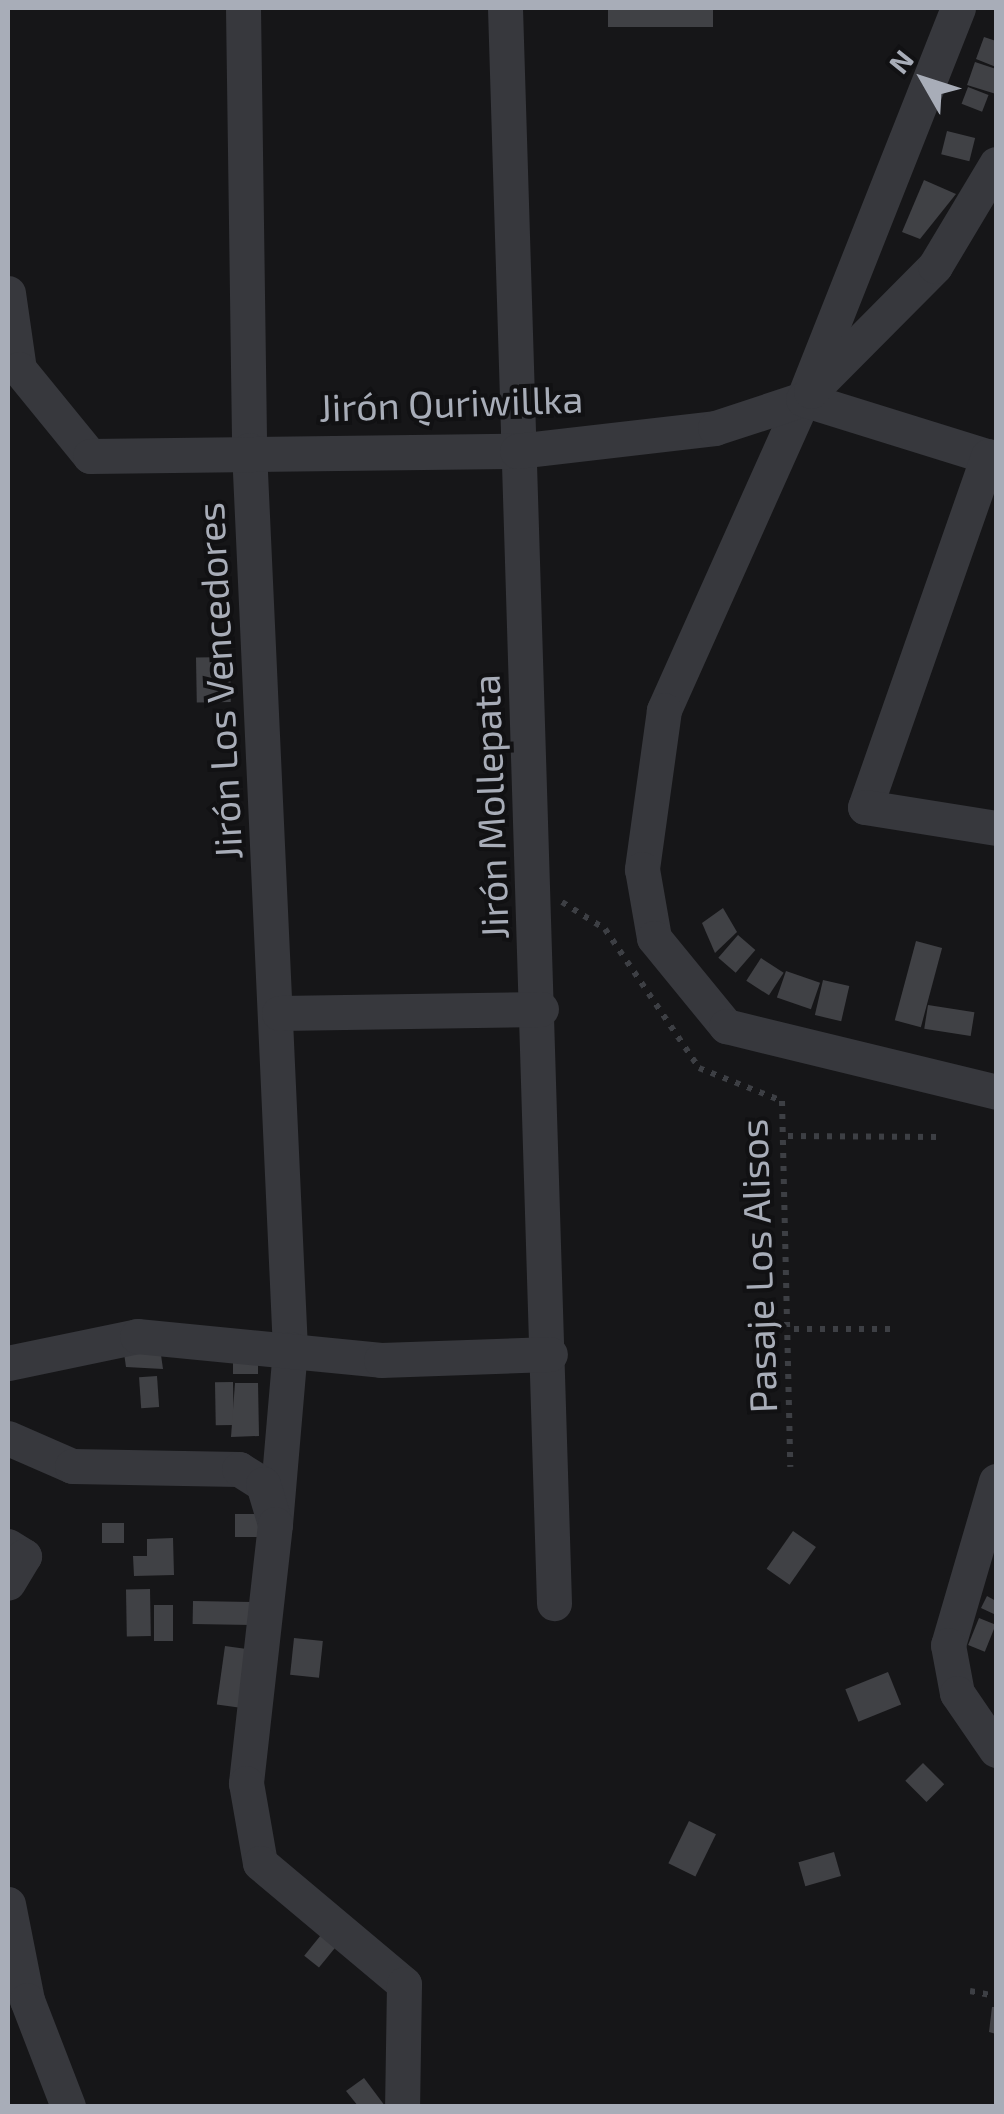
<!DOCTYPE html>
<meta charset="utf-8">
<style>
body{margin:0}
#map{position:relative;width:1004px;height:2114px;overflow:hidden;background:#161618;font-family:"Exo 2",sans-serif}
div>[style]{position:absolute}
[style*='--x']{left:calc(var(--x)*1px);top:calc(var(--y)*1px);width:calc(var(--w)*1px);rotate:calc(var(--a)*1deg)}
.building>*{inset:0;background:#404145;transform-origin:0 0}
.path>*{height:6px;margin-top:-3px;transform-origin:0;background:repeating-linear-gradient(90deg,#3d3f44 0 5px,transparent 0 13px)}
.minor>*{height:35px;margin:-17.5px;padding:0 17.5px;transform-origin:17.5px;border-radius:17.5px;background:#37383d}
span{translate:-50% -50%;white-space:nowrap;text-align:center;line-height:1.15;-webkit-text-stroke:8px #111113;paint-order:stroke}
.street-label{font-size:38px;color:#a8adb8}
.frame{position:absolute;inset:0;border:10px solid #a8adb8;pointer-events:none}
.north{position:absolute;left:874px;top:30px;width:100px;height:100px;-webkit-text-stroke:8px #111113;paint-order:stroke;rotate:309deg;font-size:28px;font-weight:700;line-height:40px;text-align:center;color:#a8adb8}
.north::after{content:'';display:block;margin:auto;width:35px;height:45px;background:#a8adb8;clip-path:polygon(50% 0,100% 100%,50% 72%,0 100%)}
</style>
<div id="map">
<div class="building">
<i style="left:608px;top:8px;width:105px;height:19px"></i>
<i style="clip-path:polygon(984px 37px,996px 41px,996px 67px,976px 59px)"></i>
<i style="clip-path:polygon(975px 62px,996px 69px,996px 94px,967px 85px)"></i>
<i style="left:968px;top:87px;width:22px;height:18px;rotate:21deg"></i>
<i style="left:947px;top:131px;width:29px;height:24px;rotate:14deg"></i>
<i style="clip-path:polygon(924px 180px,956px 194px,920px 239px,902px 232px)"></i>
<i style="left:230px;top:657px;width:45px;height:34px;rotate:89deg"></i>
<i style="clip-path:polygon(723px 908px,737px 932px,715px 953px,702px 923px)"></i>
<i style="left:738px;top:935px;width:23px;height:30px;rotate:41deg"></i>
<i style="left:916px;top:941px;width:27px;height:82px;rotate:15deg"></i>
<i style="left:761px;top:958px;width:27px;height:27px;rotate:33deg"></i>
<i style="left:786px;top:971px;width:36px;height:28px;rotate:19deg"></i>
<i style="left:823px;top:980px;width:27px;height:36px;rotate:13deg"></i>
<i style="left:928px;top:1005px;width:47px;height:24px;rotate:9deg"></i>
<i style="clip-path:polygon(159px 1341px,163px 1369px,126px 1367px,123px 1346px)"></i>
<i style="left:233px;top:1351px;width:25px;height:23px"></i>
<i style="left:157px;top:1376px;width:31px;height:18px;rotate:86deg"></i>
<i style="left:233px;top:1382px;width:43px;height:18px;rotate:89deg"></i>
<i style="clip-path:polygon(235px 1383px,258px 1383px,259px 1436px,231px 1437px)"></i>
<i style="left:235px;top:1514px;width:31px;height:23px"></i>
<i style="left:124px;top:1523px;width:20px;height:22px;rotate:90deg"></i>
<i style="left:793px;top:1531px;width:28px;height:46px;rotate:35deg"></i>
<i style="clip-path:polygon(173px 1538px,174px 1575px,134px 1576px,133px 1556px,147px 1556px,147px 1539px)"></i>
<i style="left:150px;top:1589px;width:47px;height:24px;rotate:89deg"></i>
<i style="clip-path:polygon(987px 1596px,996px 1601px,996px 1615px,981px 1608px)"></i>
<i style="left:193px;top:1601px;width:59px;height:23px;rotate:1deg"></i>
<i style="left:154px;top:1605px;width:19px;height:36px"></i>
<i style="left:979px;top:1618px;width:18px;height:29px;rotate:22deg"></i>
<i style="left:294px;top:1638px;width:29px;height:37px;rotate:6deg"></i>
<i style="left:225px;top:1646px;width:22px;height:59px;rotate:8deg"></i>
<i style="left:888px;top:1672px;width:35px;height:46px;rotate:68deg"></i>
<i style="left:923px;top:1763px;width:30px;height:25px;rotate:45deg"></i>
<i style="left:689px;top:1821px;width:30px;height:47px;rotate:26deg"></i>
<i style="left:834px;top:1852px;width:25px;height:37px;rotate:74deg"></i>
<i style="left:325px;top:1930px;width:19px;height:33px;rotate:39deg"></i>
<i style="clip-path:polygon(992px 2007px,996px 2007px,996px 2034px,989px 2032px)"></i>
<i style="clip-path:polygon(364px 2078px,385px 2106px,358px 2106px,346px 2091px)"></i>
</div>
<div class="path">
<i style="--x:562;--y:902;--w:51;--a:32.1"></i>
<i style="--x:605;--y:929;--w:168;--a:55.9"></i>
<i style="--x:699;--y:1068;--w:89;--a:21.7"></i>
<i style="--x:782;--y:1101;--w:366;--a:88.7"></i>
<i style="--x:788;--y:1136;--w:151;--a:0.4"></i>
<i style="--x:794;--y:1329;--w:103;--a:0"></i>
<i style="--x:970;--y:1991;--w:26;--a:11"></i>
</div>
<div class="minor">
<i style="--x:243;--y:8;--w:442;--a:89.2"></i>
<i style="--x:249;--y:450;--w:900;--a:87.39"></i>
<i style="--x:290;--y:1349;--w:176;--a:94.9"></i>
<i style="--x:505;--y:8;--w:1596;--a:88.24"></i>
<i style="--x:958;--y:8;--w:421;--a:111.6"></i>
<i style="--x:803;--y:399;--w:341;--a:114.1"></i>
<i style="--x:664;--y:710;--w:161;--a:97.9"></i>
<i style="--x:642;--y:869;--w:70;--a:80.1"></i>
<i style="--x:654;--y:938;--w:114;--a:50.7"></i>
<i style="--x:726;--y:1026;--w:278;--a:13.7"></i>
<i style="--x:8;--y:293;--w:77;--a:81.8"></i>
<i style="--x:19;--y:369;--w:112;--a:50.8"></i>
<i style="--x:90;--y:456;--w:427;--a:-0.7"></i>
<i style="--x:517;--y:451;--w:199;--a:-6.6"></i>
<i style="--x:715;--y:428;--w:93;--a:-18.2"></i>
<i style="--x:803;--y:399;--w:202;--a:17.3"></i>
<i style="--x:811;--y:391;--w:176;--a:-45.2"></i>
<i style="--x:935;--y:266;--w:119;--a:-59.1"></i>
<i style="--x:988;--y:456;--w:372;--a:109.3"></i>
<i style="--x:865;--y:807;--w:133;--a:9.1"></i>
<i style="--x:279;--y:1013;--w:262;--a:-0.9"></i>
<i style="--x:8;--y:1363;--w:132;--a:-11.8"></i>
<i style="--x:137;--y:1336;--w:245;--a:5.6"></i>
<i style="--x:381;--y:1360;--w:169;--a:-2"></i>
<i style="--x:8;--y:1438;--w:70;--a:23.6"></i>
<i style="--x:72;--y:1466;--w:167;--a:1"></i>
<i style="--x:239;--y:1469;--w:28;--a:32"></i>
<i style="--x:263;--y:1484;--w:42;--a:73.3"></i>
<i style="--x:275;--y:1524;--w:261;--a:96.4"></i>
<i style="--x:246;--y:1783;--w:81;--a:80.1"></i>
<i style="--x:260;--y:1863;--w:188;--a:40"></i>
<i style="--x:404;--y:1984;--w:122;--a:90.9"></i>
<i style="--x:996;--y:1481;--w:171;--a:106.3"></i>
<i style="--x:948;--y:1645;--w:49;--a:79.4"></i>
<i style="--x:957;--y:1693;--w:69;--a:55.6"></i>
<i style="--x:8;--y:1546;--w:19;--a:32"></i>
<i style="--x:24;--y:1556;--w:31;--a:121"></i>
<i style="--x:8;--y:1904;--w:98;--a:78.8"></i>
<i style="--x:27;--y:2000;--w:114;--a:68.9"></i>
</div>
<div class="street-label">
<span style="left:451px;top:403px;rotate:-2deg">Jirón Quriwillka</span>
<span style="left:219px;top:681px;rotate:-93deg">Jirón Los Vencedores</span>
<span style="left:490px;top:807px;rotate:-92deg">Jirón Mollepata</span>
<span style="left:758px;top:1266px;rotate:-92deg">Pasaje Los Alisos</span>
</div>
<div class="frame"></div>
<div class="north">N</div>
</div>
